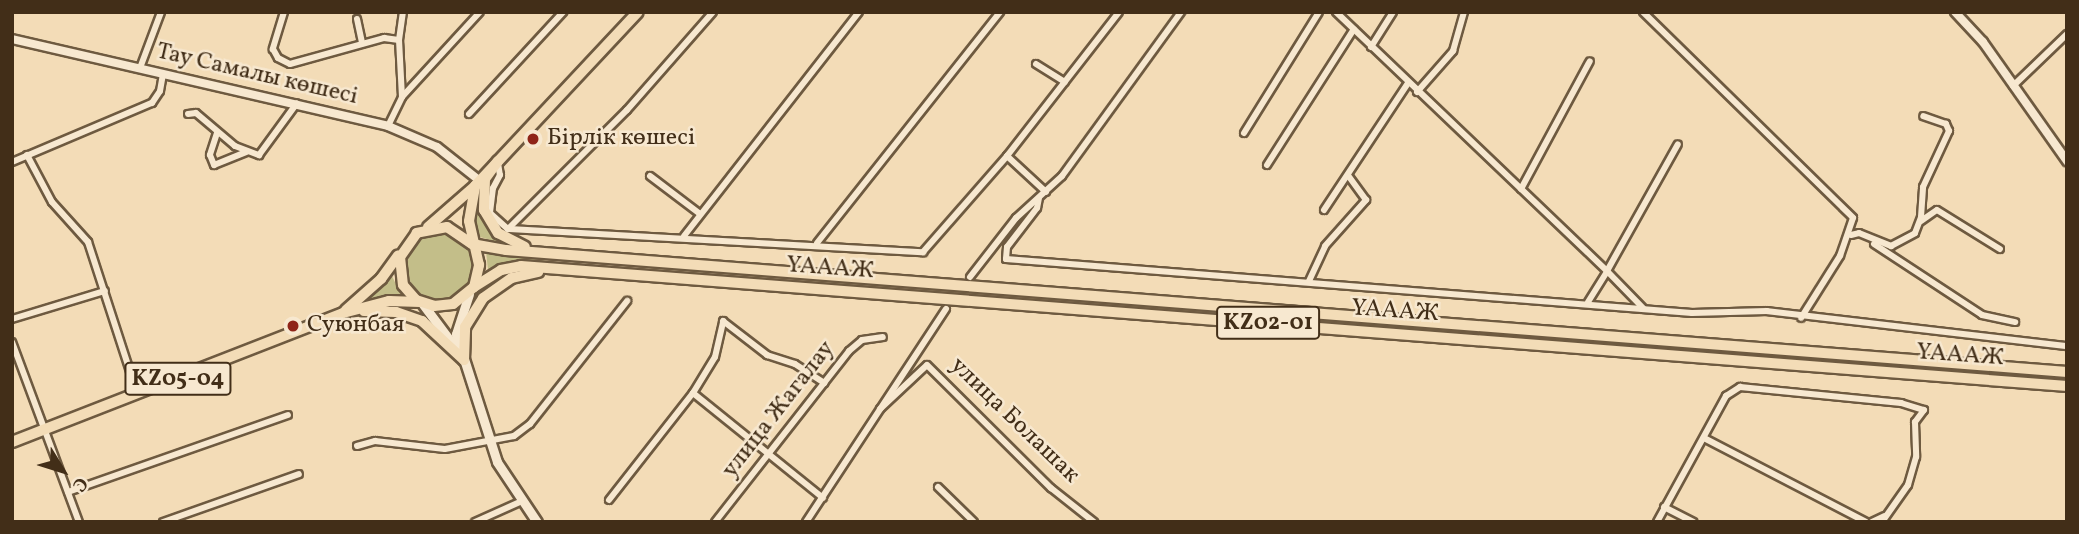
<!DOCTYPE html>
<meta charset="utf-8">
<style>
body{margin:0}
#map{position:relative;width:2079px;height:534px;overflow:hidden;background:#f3dcb7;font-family:Vollkorn,serif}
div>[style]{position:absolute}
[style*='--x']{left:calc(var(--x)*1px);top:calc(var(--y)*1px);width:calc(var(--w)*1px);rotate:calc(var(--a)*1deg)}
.green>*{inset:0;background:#c3be89}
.round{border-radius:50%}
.minor-tunnel>*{height:6px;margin-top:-3px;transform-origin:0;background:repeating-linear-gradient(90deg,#d0b997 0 6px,transparent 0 9px)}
.roads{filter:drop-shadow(2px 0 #6e5a40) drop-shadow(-2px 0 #6e5a40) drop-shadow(0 2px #6e5a40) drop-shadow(0 -2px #6e5a40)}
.minor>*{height:6px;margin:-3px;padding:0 3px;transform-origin:3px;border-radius:3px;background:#f7e8d0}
.tertiary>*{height:8px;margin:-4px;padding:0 4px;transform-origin:4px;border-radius:4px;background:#f7e8d0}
.secondary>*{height:9px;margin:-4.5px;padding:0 4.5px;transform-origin:4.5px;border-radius:4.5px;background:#f7e8d0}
.primary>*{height:10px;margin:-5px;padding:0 5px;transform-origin:5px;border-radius:5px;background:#f3dcb7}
.trunk>*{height:10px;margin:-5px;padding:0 5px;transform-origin:5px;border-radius:5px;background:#f3dcb7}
.dots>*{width:19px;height:19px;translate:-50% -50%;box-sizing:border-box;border:4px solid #f7e8d0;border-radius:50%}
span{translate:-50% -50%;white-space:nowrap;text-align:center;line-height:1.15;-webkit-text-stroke:5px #f7e8d0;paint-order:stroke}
.shield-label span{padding:2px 5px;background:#f7e8d0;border:2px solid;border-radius:5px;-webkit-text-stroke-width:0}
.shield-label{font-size:23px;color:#422e18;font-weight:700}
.street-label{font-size:24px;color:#422e18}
.poi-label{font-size:24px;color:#422e18}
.left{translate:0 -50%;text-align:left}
.frame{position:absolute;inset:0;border:14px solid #422e18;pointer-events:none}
.north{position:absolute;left:28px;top:436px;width:70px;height:70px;-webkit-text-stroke:5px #f7e8d0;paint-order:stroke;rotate:128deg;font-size:19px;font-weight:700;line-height:28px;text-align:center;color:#422e18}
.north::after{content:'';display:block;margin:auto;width:24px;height:32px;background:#422e18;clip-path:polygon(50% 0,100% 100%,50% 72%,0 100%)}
</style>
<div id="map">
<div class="green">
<i style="clip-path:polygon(477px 202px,487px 229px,511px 246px,480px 237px,474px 218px)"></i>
<i class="round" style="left:407px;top:234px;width:66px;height:66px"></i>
<i style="clip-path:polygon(486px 252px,512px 256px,554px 262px,503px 263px,488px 270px)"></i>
<i style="clip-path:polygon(392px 276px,401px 295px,367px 300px,386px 283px)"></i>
</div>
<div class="minor-tunnel">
<i style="--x:946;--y:309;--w:40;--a:-53"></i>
</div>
<div class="roads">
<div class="minor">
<i style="--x:284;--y:12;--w:39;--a:107"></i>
<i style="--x:273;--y:49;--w:10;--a:61"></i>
<i style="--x:278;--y:58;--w:13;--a:27"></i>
<i style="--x:290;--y:64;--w:98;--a:-15.5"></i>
<i style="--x:384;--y:38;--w:15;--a:8"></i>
<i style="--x:1336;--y:12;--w:375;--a:43.7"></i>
<i style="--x:1607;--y:271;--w:145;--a:-60.8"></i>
<i style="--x:1643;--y:12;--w:294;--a:44.4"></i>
<i style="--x:1853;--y:218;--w:40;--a:108.9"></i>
<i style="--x:1840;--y:256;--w:73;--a:122.2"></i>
<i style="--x:357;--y:19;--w:25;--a:78"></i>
<i style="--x:1371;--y:47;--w:41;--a:-57.8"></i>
<i style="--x:1036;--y:64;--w:34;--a:32"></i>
<i style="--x:140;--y:68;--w:60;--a:-69.4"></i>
<i style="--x:2013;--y:86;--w:75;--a:-43.9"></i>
<i style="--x:1417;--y:92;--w:55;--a:-48.7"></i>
<i style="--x:1453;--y:51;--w:41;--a:-74.2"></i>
<i style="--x:402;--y:97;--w:115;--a:-47.5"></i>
<i style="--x:188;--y:114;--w:8;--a:-7"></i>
<i style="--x:196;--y:113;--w:51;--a:40.2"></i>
<i style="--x:235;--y:146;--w:26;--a:21"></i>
<i style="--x:259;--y:155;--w:64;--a:-53.8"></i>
<i style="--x:469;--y:114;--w:139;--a:-47.3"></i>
<i style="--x:388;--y:126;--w:32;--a:-64"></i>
<i style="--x:402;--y:97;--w:57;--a:-93"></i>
<i style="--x:399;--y:40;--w:28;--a:-82"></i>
<i style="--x:217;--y:133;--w:23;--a:108"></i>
<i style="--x:210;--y:155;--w:11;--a:68"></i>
<i style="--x:214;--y:165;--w:35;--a:-22"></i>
<i style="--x:1244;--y:133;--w:142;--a:-58.2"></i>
<i style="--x:27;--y:155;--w:53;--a:62"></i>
<i style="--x:52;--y:202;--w:54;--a:48"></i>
<i style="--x:88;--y:242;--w:159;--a:72"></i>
<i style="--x:1007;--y:156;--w:53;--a:42.7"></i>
<i style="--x:12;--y:162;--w:152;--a:-22.9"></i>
<i style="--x:152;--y:103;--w:14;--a:-56"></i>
<i style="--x:160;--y:91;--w:17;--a:-80"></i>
<i style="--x:498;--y:163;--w:12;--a:81"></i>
<i style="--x:500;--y:175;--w:15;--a:118"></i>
<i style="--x:493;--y:188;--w:25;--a:97"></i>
<i style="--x:490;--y:213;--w:24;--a:42"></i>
<i style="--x:508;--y:229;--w:416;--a:3.2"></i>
<i style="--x:923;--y:252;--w:128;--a:-48.8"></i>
<i style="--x:1007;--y:156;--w:182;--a:-52.1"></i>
<i style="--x:1267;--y:165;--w:161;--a:-57.4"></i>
<i style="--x:650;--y:176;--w:61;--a:37.1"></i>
<i style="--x:1521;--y:189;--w:145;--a:-61.7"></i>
<i style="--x:1039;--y:198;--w:10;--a:101"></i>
<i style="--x:1037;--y:208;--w:49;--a:127.6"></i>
<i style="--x:1007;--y:247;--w:12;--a:95"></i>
<i style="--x:1006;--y:259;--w:688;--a:4.5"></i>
<i style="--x:1692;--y:313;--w:75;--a:-1.5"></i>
<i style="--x:1767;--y:311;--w:302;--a:6.7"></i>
<i style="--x:1324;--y:210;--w:152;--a:-56.5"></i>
<i style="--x:1921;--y:221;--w:19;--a:-35"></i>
<i style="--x:1937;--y:210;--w:74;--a:31.8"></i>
<i style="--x:508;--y:229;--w:168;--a:-45"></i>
<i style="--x:627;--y:110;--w:130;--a:-48.7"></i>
<i style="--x:1851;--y:235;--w:8;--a:-14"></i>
<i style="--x:1859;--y:233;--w:35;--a:22"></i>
<i style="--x:1891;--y:246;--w:27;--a:-28"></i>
<i style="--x:1915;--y:233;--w:17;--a:-69"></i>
<i style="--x:1921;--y:217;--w:30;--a:-86"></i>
<i style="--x:1923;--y:187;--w:62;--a:-65.1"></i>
<i style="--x:1949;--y:131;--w:8;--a:-113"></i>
<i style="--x:1946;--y:124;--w:24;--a:-161"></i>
<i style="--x:684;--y:236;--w:284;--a:-52"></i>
<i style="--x:817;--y:243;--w:295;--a:-51.6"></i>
<i style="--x:1874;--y:244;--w:129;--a:33.3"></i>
<i style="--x:1982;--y:315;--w:34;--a:12"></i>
<i style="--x:970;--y:277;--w:75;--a:-52.1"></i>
<i style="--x:1016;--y:218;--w:62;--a:-42.4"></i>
<i style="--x:1062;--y:176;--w:203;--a:-54"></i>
<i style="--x:1309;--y:281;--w:38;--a:-65"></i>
<i style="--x:1325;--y:246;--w:62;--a:-48.3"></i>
<i style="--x:1366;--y:200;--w:31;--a:-126"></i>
<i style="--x:1588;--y:302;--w:36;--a:-58"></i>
<i style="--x:1607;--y:271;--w:52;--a:45.8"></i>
<i style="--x:12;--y:319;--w:97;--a:-16.8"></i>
<i style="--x:12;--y:342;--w:192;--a:69.6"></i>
<i style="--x:693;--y:393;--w:167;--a:38.9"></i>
<i style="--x:880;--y:409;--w:64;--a:-43.1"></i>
<i style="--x:927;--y:365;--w:175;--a:44.8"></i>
<i style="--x:1051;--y:488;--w:55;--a:38.3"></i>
<i style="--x:1704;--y:438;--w:182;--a:27.4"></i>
<i style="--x:357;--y:446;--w:19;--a:-16"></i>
<i style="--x:375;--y:441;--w:70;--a:6.5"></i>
<i style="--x:445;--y:449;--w:70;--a:-10.7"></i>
<i style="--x:514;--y:436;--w:20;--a:-37"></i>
<i style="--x:530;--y:424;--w:157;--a:-51.7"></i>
<i style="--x:938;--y:487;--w:50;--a:44.2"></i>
<i style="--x:68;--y:492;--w:233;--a:-19.3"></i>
<i style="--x:609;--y:500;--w:136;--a:-51.9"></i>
<i style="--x:693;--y:393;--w:42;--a:-58.6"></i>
<i style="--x:715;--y:357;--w:37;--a:-77"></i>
<i style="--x:723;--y:321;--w:56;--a:37.7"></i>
<i style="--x:767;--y:355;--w:29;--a:18"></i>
<i style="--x:795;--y:364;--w:35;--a:33"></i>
<i style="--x:1664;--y:507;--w:33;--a:27"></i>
<i style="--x:163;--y:522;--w:144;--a:-19.4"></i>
<i style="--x:475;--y:522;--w:51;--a:-24.1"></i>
<i style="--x:715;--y:522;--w:217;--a:-51.9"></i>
<i style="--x:849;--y:351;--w:17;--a:-40"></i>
<i style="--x:862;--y:340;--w:21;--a:-8"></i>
<i style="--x:806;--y:522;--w:255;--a:-56.7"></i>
<i style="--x:1657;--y:522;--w:144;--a:-61.3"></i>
<i style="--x:1726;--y:396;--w:17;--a:-33"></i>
<i style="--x:1740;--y:387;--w:162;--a:5.7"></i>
<i style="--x:1901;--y:403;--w:24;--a:17"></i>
<i style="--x:1924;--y:410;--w:15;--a:127"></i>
<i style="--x:1915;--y:422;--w:35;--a:88"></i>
<i style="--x:1916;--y:457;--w:29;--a:106"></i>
<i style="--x:1908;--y:485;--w:45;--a:125.1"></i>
<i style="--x:1872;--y:522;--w:14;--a:-25"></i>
</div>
<div class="tertiary">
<i style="--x:1955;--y:12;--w:41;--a:47"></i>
<i style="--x:1983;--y:42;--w:146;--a:54.8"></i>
<i style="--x:12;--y:39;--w:386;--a:13"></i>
<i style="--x:388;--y:126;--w:53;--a:23.2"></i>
<i style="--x:437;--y:147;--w:53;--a:38.2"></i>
</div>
<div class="secondary">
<i style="--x:469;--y:294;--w:42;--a:108"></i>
<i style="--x:456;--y:334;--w:134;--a:72.2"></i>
<i style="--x:497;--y:462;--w:72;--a:56.3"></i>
<i style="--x:422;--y:303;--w:59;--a:53.3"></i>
</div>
<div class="primary">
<i style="--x:428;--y:227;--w:62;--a:-41.1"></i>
<i style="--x:475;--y:186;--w:238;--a:-46.9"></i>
<i style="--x:472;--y:244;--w:30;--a:-146"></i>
<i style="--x:447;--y:227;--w:31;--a:169"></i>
<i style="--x:417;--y:233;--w:29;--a:125"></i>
<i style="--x:400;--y:257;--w:28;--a:84"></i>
<i style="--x:403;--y:285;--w:20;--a:49"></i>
<i style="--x:416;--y:300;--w:19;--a:18"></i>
<i style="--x:434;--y:306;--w:19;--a:-6"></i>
<i style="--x:453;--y:304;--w:27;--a:-39"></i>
<i style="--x:474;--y:287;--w:23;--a:-77"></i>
<i style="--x:479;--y:265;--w:45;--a:-102.8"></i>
<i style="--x:469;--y:221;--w:36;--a:-80"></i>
<i style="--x:346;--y:310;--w:47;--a:-41.5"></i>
<i style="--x:381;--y:279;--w:29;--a:-54"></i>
<i style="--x:364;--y:311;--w:32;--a:2"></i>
<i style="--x:396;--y:312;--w:28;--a:19"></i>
<i style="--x:422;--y:321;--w:57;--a:42.9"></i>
<i style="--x:12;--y:442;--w:355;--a:-21.3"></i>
<i style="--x:343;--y:313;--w:48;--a:-14.6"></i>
<i style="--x:389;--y:301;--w:31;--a:2"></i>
</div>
<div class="trunk">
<i style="--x:498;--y:161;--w:22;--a:126"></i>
<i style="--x:485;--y:179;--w:31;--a:92"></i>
<i style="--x:484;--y:210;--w:27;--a:59"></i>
<i style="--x:498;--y:233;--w:30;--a:27"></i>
<i style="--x:472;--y:244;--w:35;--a:10"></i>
<i style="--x:506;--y:250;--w:1566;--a:4.47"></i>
<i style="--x:474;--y:287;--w:32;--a:-32"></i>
<i style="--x:501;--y:270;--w:20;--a:-11"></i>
<i style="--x:521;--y:266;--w:1551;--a:4.44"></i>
<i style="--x:464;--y:360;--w:33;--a:-88"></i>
<i style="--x:465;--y:327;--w:34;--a:-58"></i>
<i style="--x:483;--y:298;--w:35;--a:-35"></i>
<i style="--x:512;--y:278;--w:27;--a:-13"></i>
</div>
</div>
<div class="dots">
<i style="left:533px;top:139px;background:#8f2418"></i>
<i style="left:293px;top:326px;background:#8f2418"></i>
</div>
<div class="shield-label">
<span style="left:1268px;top:323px">KZ02-01</span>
<span style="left:178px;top:379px">KZ05-04</span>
</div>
<div class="street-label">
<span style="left:257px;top:75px;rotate:13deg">Тау Самалы көшесі</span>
<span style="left:830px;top:269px;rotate:4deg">ҮАААЖ</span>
<span style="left:1395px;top:312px;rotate:4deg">ҮАААЖ</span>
<span style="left:1960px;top:356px;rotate:4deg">ҮАААЖ</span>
<span style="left:779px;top:410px;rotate:-52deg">улица Жагалау</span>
<span style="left:1014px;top:421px;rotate:44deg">улица Болашак</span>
</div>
<div class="poi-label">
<span class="left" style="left:547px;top:139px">Бірлік көшесі</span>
<span class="left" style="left:307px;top:326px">Суюнбая</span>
</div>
<div class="frame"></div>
<div class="north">С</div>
</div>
